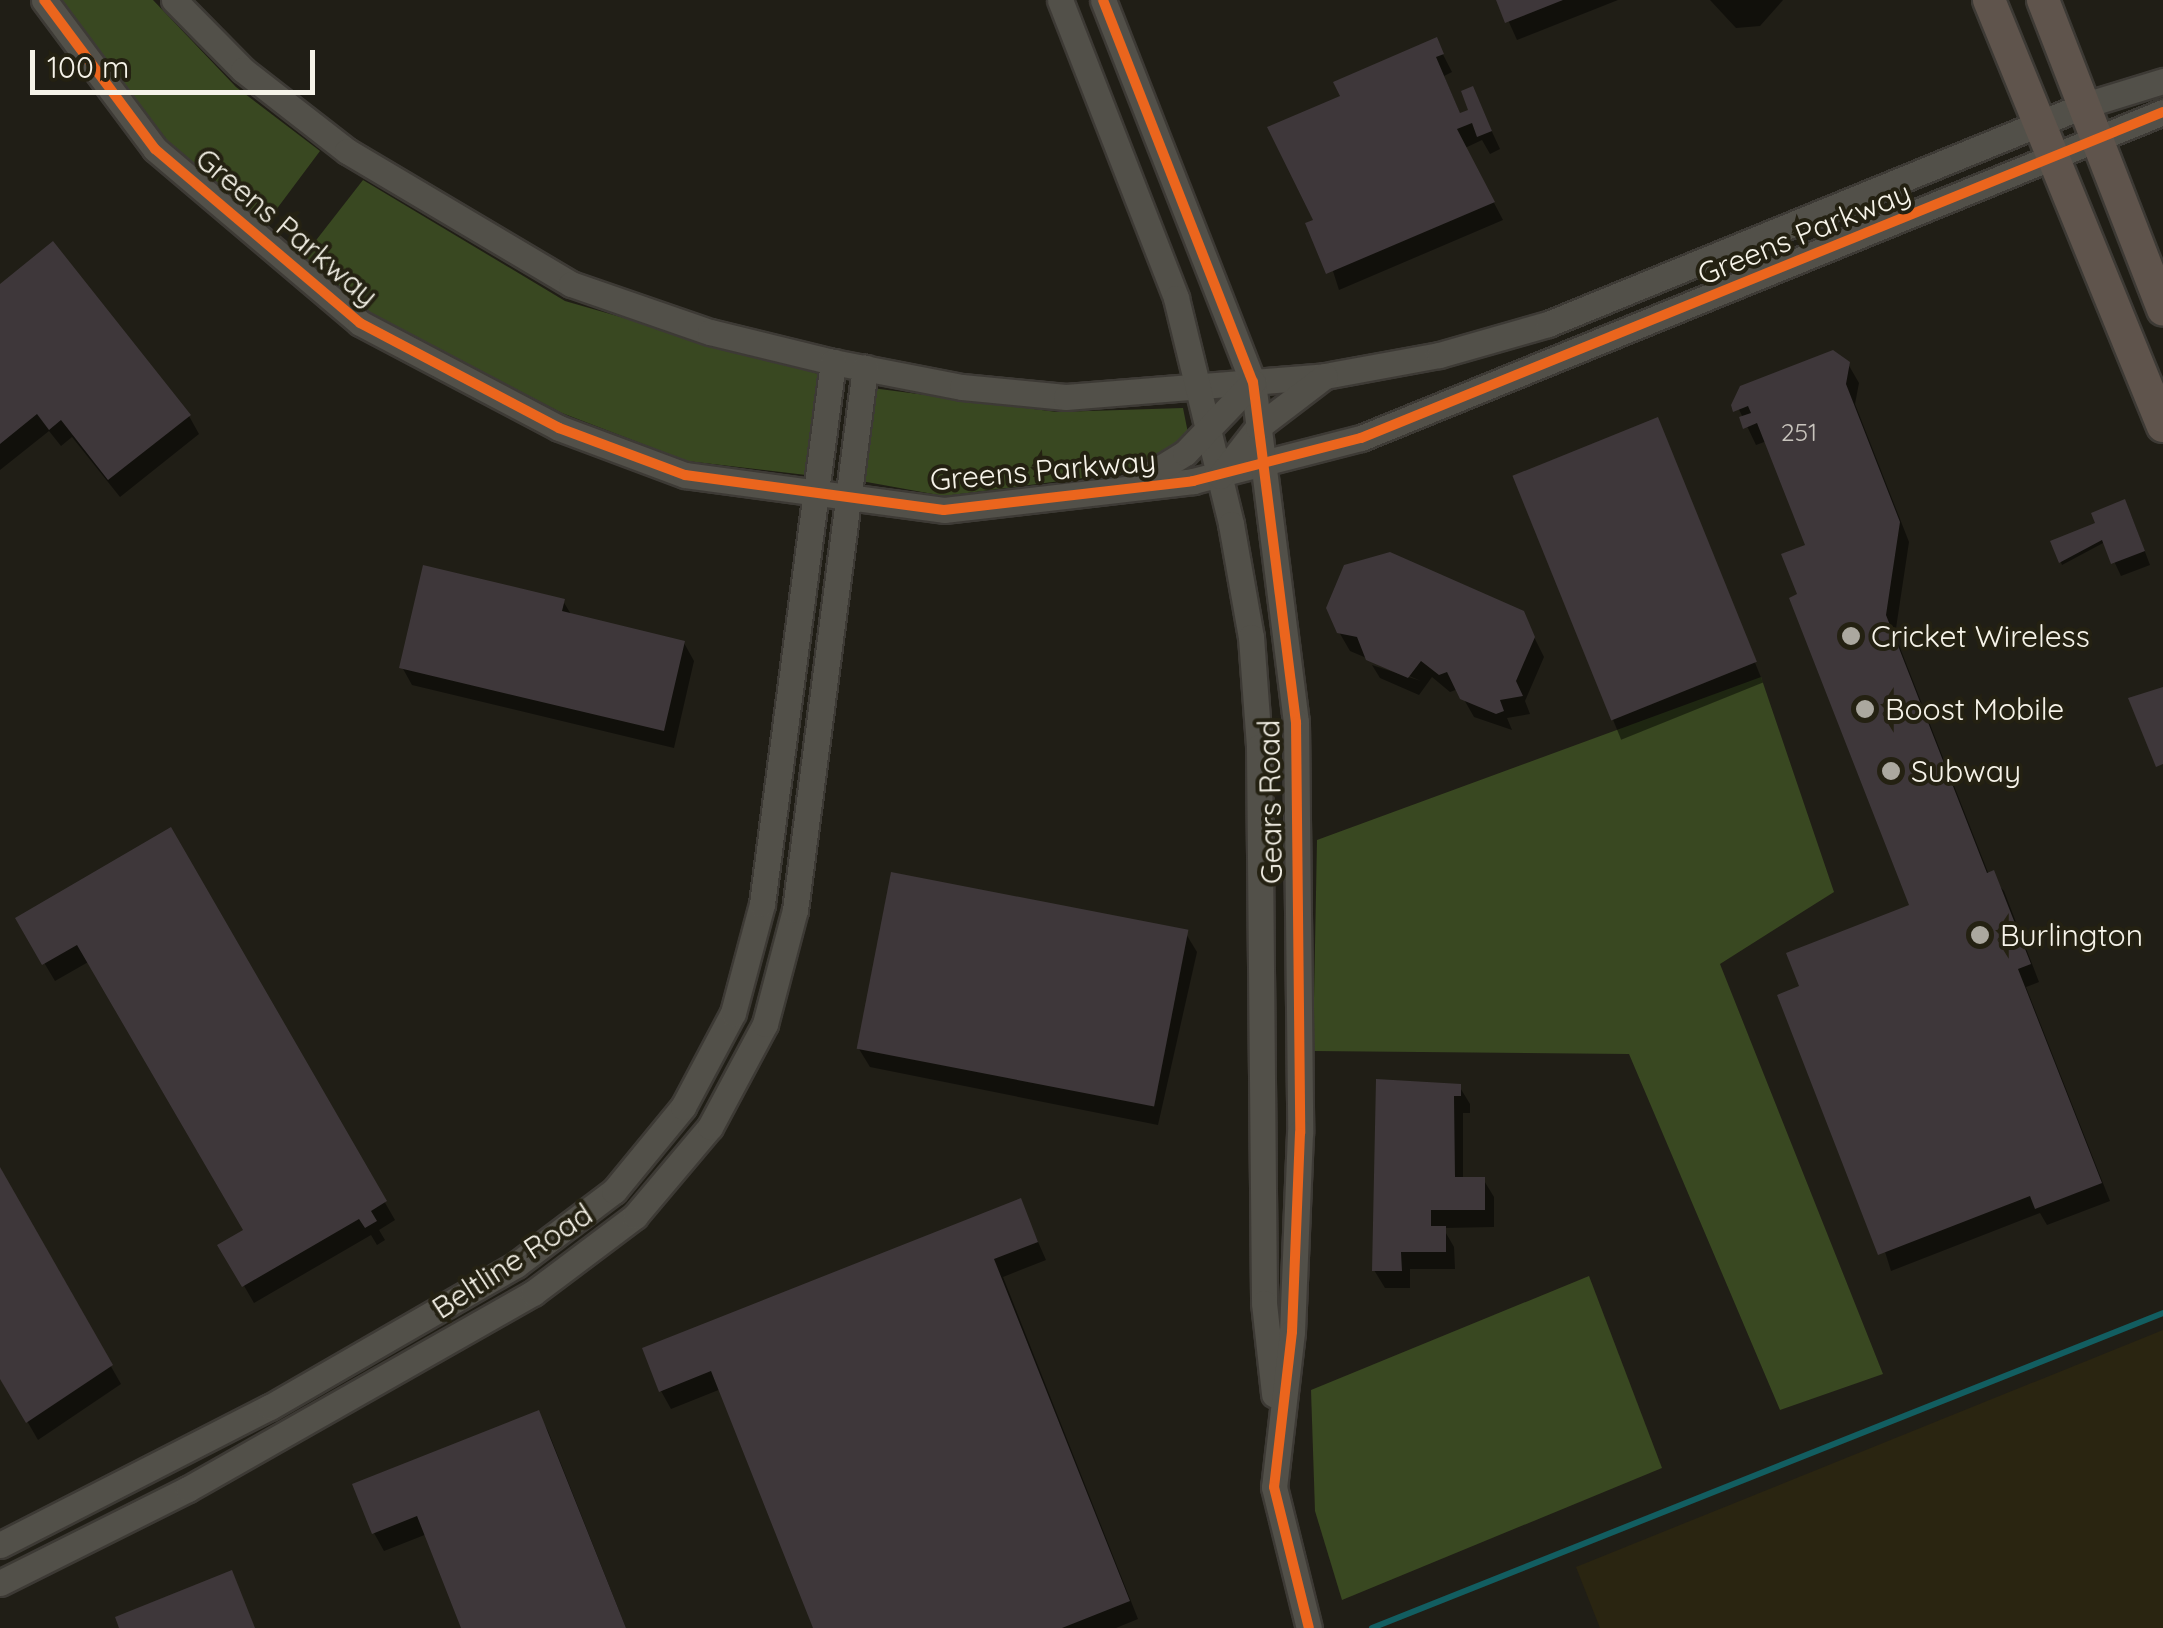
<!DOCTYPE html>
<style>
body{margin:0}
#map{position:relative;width:2163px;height:1628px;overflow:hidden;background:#201e16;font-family:Quicksand,sans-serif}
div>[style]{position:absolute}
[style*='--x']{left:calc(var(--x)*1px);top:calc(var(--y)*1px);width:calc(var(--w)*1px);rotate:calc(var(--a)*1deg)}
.built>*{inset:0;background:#2a2511}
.green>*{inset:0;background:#394821}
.shadow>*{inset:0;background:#0007;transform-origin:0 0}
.stream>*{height:6px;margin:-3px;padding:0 3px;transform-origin:3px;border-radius:3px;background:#125e61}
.building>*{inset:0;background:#3e373a;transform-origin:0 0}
.roads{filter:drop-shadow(2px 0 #3d3a35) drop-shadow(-2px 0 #3d3a35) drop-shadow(0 2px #3d3a35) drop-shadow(0 -2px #3d3a35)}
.minor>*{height:25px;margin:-12.5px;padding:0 12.5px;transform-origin:12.5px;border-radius:12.5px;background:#525049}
.major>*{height:32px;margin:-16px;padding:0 16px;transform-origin:16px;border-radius:16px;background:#5f544c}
.cycleway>*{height:10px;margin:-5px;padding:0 5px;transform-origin:5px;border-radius:5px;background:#eb651d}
.dots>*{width:28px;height:28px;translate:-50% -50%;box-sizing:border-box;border:5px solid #242112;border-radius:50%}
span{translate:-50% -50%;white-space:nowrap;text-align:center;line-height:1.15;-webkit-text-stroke:8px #242112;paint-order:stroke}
.number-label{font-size:25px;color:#c8c4bd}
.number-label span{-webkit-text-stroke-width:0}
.street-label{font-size:30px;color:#f6f3e9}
.poi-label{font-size:30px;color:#f6f3e9}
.left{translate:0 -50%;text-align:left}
.scale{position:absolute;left:30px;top:50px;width:285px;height:45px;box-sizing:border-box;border:5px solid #f6f3e9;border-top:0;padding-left:12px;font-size:30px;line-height:35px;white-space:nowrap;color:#f6f3e9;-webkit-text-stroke:8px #242112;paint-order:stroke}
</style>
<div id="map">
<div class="built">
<i style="clip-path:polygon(2163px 1330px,2163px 1628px,1600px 1628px,1576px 1567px)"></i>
</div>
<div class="green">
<i style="clip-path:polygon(60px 0,153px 0,236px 87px,320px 151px,264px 226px,167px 140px)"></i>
<i style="clip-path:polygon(363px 180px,565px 301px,822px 375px,806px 475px,687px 461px,562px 413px,370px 313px,303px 257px)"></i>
<i style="clip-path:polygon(872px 388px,1057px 412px,1183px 408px,1189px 438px,1138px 471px,944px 496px,861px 481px)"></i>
<i style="clip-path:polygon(1761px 677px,1834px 892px,1720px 964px,1883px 1374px,1780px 1410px,1629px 1054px,1313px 1051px,1317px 840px)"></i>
<i style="clip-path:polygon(1589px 1276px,1662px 1468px,1342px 1600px,1315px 1511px,1311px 1390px)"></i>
</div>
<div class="shadow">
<i style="clip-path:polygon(1499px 0,1618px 0,1517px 40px)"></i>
<i style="clip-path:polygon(1710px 0,1783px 0,1760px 26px,1736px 28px)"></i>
<i style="clip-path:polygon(1436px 41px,1452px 72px,1444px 76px,1461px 116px,1472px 111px,1472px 89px,1500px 149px,1490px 154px,1482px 140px,1465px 148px,1503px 220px,1339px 290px,1317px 221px,1343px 98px)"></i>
<i style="clip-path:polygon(0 287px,189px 416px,199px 434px,120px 497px,72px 437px,61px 446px,49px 431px,0 470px)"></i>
<i style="clip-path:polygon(1848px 364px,1859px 383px,1855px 404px,1909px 542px,1895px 635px,1989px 875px,2004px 891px,2039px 982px,2026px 987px,2110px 1201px,2047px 1225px,2040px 1213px,1891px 1271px,1802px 987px,1912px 906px,1801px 596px,1808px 546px,1767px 441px,1756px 445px,1734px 399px)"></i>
<i style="left:1657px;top:420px;width:283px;height:153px;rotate:68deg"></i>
<i style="clip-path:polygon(2131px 515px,2150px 565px,2121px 576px,2105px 542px,2062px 565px,2053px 543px)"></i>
<i style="clip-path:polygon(1389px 555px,1522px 613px,1544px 657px,1525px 701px,1530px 714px,1507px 718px,1512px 730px,1474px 717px,1458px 689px,1450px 692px,1432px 677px,1419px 695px,1380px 678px,1372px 665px,1421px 681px,1350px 651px,1339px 632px,1346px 567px)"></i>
<i style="clip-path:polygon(563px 601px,572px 616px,684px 643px,694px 661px,674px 748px,412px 685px,402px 667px)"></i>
<i style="clip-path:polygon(170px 831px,395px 1220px,379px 1230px,385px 1240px,377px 1245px,371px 1235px,254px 1303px,221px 1246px,246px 1231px,90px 961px,55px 981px,18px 919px)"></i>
<i style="clip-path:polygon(1186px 934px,1197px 952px,1158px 1125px,870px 1067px,859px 1049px)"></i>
<i style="clip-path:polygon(1379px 1081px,1459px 1086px,1470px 1104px,1470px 1113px,1463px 1113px,1463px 1179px,1483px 1179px,1494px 1197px,1494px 1227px,1443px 1228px,1454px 1247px,1455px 1269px,1410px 1269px,1410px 1288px,1385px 1288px,1374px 1270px)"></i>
<i style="clip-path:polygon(0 1172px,121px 1384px,38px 1440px,0 1374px)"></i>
<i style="clip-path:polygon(1020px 1201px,1046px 1260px,1003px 1277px,1138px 1619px,1116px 1628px,816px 1628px,721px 1389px,671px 1409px,661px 1391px)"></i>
<i style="clip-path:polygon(538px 1413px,548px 1431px,626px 1628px,464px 1628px,427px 1534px,384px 1551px,374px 1533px)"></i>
</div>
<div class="stream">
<i style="--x:1372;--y:1628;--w:851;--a:-21.71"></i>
</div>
<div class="building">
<i style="clip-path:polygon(1496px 0,1563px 0,1505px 23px)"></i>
<i style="clip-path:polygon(1437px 37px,1444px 54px,1436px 57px,1460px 113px,1468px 110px,1461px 91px,1473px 86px,1492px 131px,1477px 137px,1472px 123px,1457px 129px,1495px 202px,1326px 274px,1305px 223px,1313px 220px,1267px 127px,1340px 96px,1333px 82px)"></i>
<i style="clip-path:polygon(53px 241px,191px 415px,108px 480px,61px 420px,49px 430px,37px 414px,0 444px,0 284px)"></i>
<i style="clip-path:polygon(1833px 350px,1850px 362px,1846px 384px,1900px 522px,1886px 615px,1987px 873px,1994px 870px,2031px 964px,2018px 969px,2102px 1183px,2035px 1209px,2030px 1196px,1878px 1255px,1777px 995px,1799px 986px,1786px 953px,1909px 905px,1789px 598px,1797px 594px,1781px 554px,1805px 545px,1757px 423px,1743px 429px,1739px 417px,1751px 413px,1748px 406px,1733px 412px,1731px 405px,1740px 386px)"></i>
<i style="left:1658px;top:417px;width:264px;height:157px;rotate:68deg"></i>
<i style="clip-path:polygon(2125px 499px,2145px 551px,2111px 564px,2102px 540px,2059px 563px,2050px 541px,2095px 523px,2091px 513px)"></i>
<i style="clip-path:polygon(1390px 552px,1524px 611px,1535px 637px,1516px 681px,1523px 696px,1500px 700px,1504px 711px,1496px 714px,1460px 699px,1447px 672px,1439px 675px,1421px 661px,1408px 678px,1366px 660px,1357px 637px,1337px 633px,1326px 608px,1344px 565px)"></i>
<i style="clip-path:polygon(423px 565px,565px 599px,562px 611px,685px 641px,664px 731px,399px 668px)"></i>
<i style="clip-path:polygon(2163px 687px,2163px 764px,2156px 767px,2128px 698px)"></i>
<i style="clip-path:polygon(171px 827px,387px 1201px,371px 1211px,377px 1221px,365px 1228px,359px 1219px,242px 1287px,217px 1245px,243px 1230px,77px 945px,42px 965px,15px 918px)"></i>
<i style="left:891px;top:872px;width:303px;height:180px;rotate:11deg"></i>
<i style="clip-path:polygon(1376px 1079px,1461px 1084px,1461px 1096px,1454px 1096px,1455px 1177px,1485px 1177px,1485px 1210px,1431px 1210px,1431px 1226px,1446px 1226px,1446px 1252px,1401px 1252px,1402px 1271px,1372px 1271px)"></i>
<i style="clip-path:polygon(0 1167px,113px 1365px,26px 1423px,0 1379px)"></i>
<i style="clip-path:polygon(1021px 1198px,1038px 1242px,994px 1259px,1130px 1601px,1062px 1628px,813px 1628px,711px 1371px,659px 1392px,642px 1348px)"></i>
<i style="clip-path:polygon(539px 1410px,626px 1628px,461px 1628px,417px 1516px,372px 1534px,352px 1484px)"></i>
<i style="clip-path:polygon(232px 1570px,255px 1628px,119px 1628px,115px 1617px)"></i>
</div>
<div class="roads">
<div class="minor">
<i style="--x:44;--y:0;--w:186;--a:53.3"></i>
<i style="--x:155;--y:149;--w:269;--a:40.3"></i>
<i style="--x:360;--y:323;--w:225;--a:27.8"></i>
<i style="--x:559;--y:428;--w:134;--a:20.5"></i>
<i style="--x:685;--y:475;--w:261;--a:7.7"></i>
<i style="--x:944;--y:510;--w:251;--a:-6.6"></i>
<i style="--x:1193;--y:481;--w:173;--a:-14.4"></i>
<i style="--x:1361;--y:438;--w:866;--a:-22.12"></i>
<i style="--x:174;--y:0;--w:98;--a:45.4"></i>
<i style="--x:243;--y:70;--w:132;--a:37.9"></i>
<i style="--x:347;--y:151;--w:261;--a:30.7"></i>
<i style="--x:571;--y:284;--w:147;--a:19.1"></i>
<i style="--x:710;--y:332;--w:127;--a:13.7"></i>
<i style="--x:833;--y:362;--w:131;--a:11"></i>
<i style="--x:962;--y:387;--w:104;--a:5.5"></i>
<i style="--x:1066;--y:397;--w:260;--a:-4.6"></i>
<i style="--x:1325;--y:376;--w:116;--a:-10.4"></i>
<i style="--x:1439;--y:355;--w:113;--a:-15.9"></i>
<i style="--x:1548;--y:324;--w:580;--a:-22.19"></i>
<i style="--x:2085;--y:105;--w:82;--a:-17.1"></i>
<i style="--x:1060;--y:0;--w:320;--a:68.7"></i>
<i style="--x:1176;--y:298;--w:233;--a:76.3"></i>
<i style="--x:1231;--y:524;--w:115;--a:80"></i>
<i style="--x:1251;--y:637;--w:110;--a:85.8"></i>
<i style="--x:1259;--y:747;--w:556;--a:89.48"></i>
<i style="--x:1264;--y:1303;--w:92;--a:83.7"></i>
<i style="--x:1103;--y:0;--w:410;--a:68.6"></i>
<i style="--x:1253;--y:382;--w:343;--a:82.8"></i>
<i style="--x:1296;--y:722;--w:411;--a:89.4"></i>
<i style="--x:1300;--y:1133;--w:199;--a:92.3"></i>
<i style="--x:1292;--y:1332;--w:156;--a:96.6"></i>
<i style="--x:1274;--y:1487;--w:145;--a:76.1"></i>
<i style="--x:1220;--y:476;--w:62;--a:-52.2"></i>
<i style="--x:1258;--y:427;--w:84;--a:-37.3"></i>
<i style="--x:1136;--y:483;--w:57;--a:-31.5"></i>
<i style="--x:1185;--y:453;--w:98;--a:-46.2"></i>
<i style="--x:0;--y:1545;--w:303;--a:-27.1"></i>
<i style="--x:270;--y:1407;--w:284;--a:-30"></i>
<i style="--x:516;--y:1265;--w:123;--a:-37.1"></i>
<i style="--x:614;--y:1191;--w:109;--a:-50.6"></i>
<i style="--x:683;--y:1107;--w:106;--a:-62"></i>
<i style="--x:733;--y:1013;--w:113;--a:-75.1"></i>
<i style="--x:762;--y:904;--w:547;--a:-82.54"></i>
<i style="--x:0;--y:1583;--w:210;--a:-26.6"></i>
<i style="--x:188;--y:1489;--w:397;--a:-29.6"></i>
<i style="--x:533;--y:1293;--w:128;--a:-37"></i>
<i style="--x:635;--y:1216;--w:116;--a:-49.9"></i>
<i style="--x:710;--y:1127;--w:117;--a:-61.9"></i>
<i style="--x:765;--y:1024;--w:118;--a:-75.3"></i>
<i style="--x:795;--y:910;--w:547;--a:-82.64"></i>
</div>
<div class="major">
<i style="--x:1989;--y:0;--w:460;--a:67.8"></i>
<i style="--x:2043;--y:0;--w:332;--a:68.8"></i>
</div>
</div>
<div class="cycleway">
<i style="--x:44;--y:0;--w:186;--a:53.3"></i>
<i style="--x:155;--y:149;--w:269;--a:40.3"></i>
<i style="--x:360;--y:323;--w:225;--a:27.8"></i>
<i style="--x:559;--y:428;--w:134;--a:20.5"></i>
<i style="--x:685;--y:475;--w:261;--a:7.7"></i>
<i style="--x:944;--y:510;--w:251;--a:-6.6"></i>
<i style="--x:1193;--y:481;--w:173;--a:-14.4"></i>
<i style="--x:1361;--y:438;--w:866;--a:-22.12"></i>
<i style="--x:1103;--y:0;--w:410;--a:68.6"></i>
<i style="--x:1253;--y:382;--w:343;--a:82.8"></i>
<i style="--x:1296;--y:722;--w:411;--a:89.4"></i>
<i style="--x:1300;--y:1133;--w:199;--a:92.3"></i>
<i style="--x:1292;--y:1332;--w:156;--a:96.6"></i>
<i style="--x:1274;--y:1487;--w:145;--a:76.1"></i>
</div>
<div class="dots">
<i style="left:1851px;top:636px;background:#aba89f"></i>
<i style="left:1865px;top:709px;background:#aba89f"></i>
<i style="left:1891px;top:771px;background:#aba89f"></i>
<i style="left:1980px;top:935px;background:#aba89f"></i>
</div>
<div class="number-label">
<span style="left:1799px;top:432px">251</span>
</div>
<div class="street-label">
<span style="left:287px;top:227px;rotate:40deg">Greens Parkway</span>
<span style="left:1804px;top:233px;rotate:-22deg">Greens Parkway</span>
<span style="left:1043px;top:470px;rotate:-5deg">Greens Parkway</span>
<span style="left:1270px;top:802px;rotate:-91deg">Gears Road</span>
<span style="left:512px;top:1261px;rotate:-33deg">Beltline Road</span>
</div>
<div class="poi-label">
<span class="left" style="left:1871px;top:636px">Cricket Wireless</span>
<span class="left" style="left:1885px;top:709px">Boost Mobile</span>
<span class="left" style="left:1911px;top:771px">Subway</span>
<span class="left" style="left:2000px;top:935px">Burlington</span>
</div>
<div class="scale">100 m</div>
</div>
